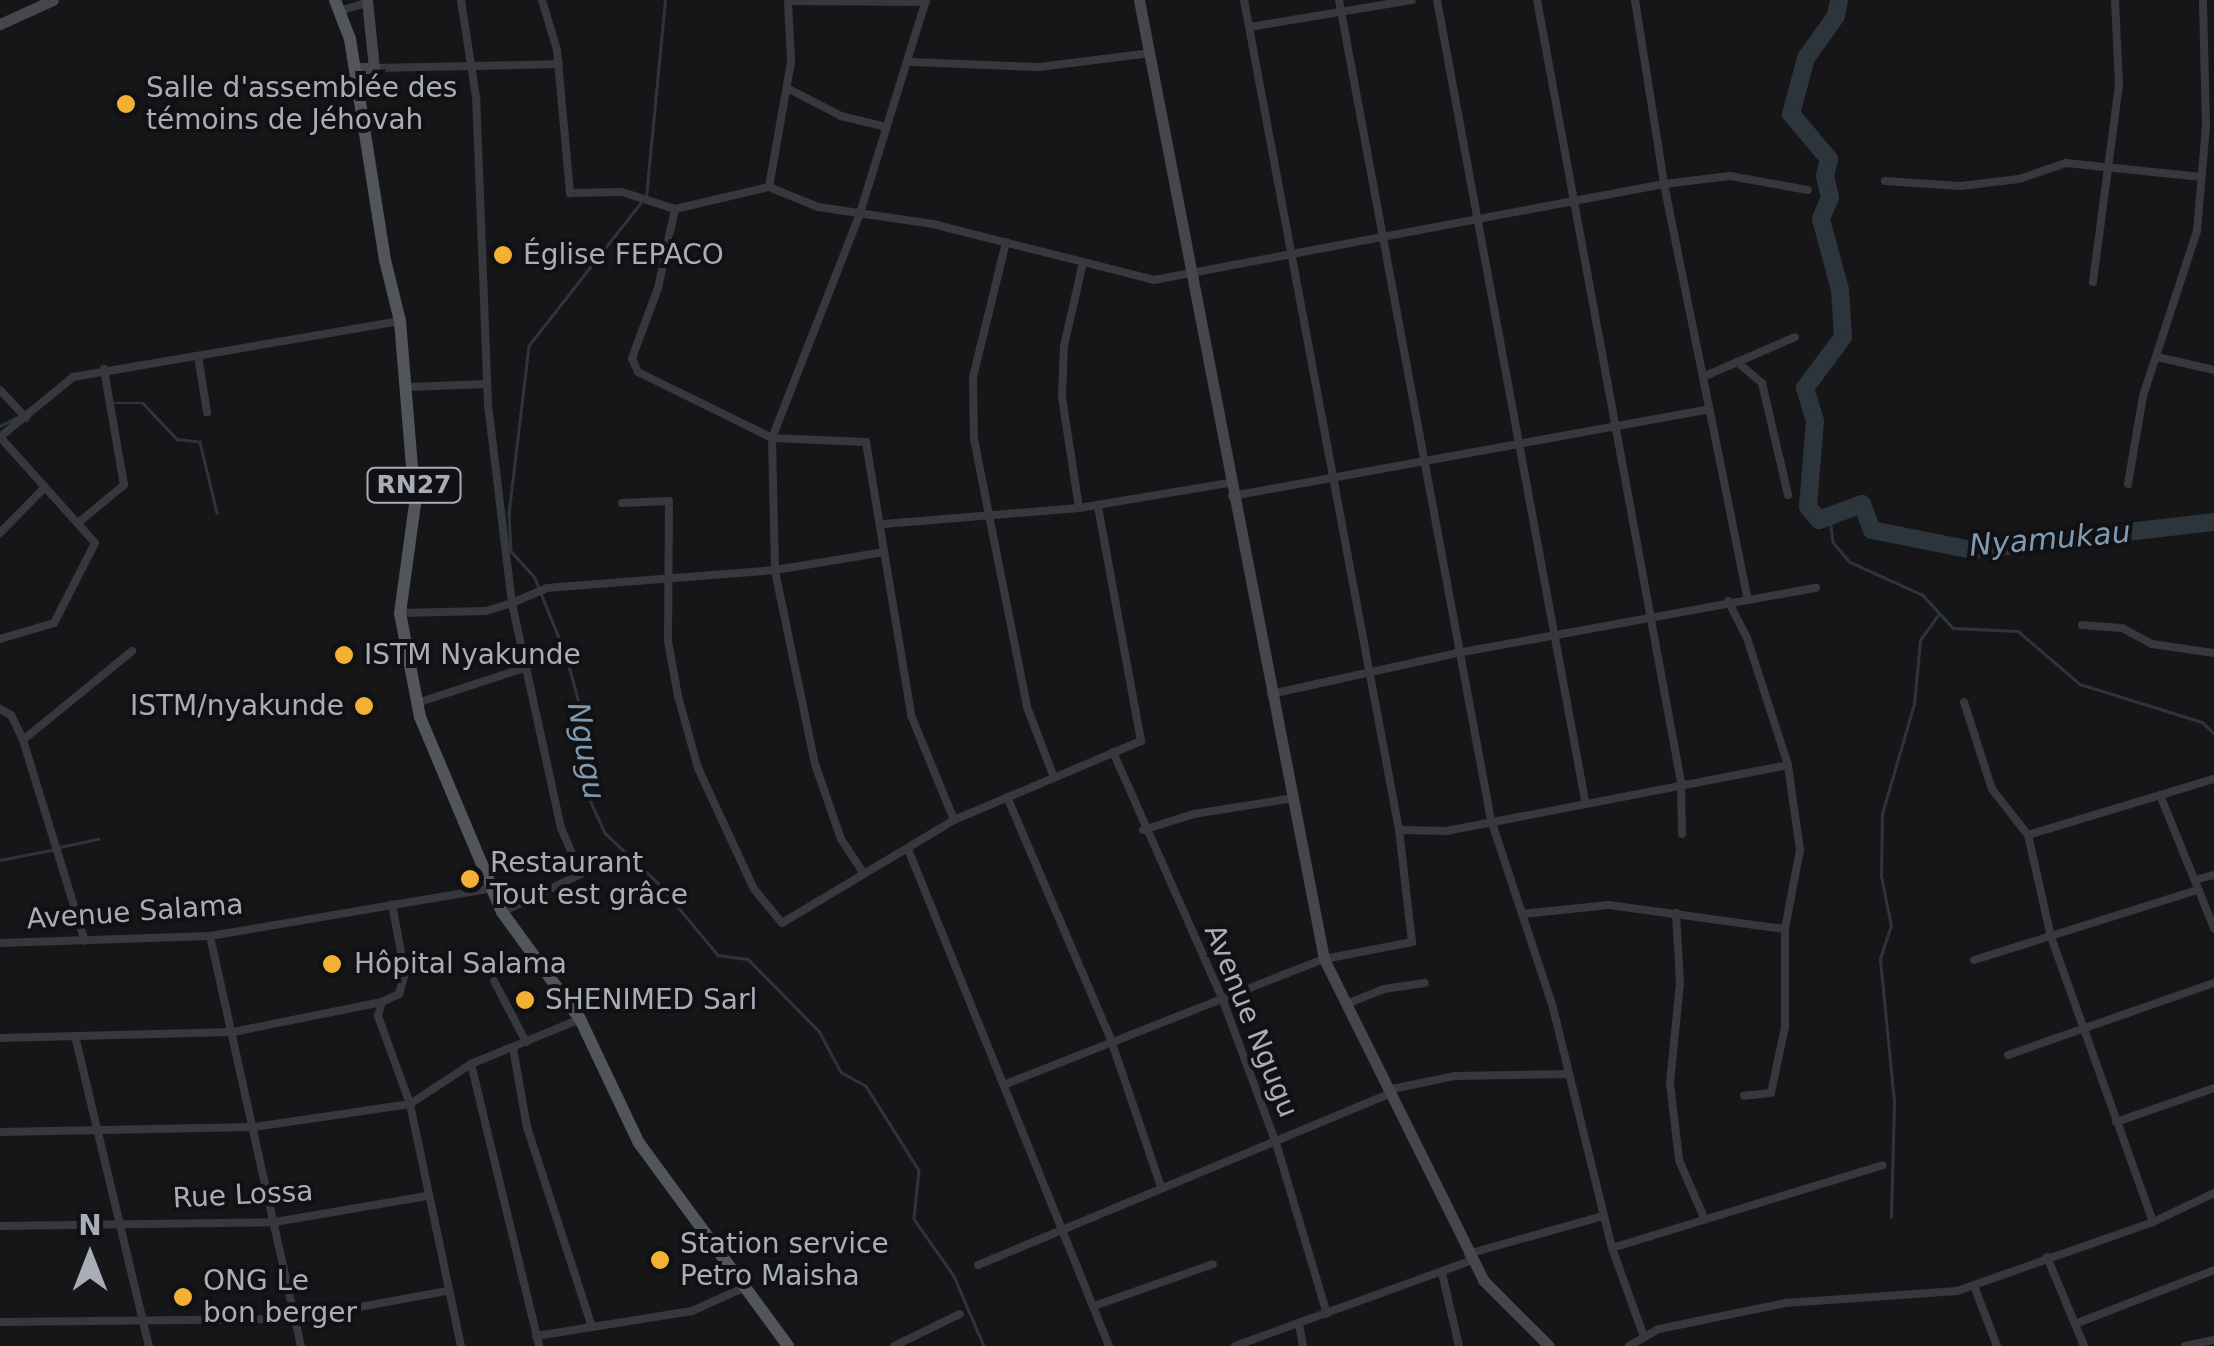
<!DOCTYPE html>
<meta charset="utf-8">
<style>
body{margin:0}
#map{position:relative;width:2214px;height:1346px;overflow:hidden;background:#161618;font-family:"DejaVu Sans",sans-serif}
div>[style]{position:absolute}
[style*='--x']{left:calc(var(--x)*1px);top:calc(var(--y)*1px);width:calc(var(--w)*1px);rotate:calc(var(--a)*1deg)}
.stream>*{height:2.5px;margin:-1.25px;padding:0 1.25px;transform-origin:1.25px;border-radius:1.25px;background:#2c353c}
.river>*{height:18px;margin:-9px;padding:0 9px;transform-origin:9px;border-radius:9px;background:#2c353c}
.street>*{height:8px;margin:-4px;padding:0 4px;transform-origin:4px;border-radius:4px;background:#37383d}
.secondary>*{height:11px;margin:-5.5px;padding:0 5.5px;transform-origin:5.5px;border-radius:5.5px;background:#45474d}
.primary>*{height:12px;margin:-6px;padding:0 6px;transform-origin:6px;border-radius:6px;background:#53555c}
.dots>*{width:28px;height:28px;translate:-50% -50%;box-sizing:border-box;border:5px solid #111113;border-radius:50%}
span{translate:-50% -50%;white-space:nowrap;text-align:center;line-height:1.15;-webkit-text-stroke:8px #111113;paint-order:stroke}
.shield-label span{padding:2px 8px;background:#111113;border:2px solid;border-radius:8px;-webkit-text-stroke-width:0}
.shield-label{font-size:25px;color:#a8adb8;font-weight:700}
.poi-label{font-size:28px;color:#a8adb8}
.left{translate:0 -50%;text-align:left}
.right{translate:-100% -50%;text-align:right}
.street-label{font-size:28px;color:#a8adb8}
.water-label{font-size:30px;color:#7f9bb3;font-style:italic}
.north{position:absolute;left:40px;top:1206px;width:100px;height:100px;-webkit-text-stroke:8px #111113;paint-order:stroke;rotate:0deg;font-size:28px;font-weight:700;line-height:40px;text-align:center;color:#a8adb8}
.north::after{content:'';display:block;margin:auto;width:35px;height:45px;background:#a8adb8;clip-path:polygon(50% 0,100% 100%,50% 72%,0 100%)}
</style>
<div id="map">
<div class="stream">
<i style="--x:646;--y:197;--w:198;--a:-84.5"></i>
<i style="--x:641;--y:203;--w:182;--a:128.1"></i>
<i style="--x:529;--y:346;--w:168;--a:96.8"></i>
<i style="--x:509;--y:513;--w:38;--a:87"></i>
<i style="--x:511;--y:551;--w:36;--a:48"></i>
<i style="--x:535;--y:578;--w:83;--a:68.1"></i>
<i style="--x:566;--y:655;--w:57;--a:74.7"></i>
<i style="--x:581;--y:710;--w:81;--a:86.5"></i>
<i style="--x:586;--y:791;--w:46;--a:65.7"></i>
<i style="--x:605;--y:833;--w:73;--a:43.3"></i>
<i style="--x:658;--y:883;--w:94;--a:50.2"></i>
<i style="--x:718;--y:955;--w:30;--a:8"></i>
<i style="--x:748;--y:959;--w:101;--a:45.4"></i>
<i style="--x:819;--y:1031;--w:47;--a:61.8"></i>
<i style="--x:841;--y:1072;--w:29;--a:29"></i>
<i style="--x:866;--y:1086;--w:99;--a:57.8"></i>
<i style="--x:919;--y:1170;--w:49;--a:95.8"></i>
<i style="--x:914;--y:1219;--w:70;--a:54.9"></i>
<i style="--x:954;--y:1276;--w:76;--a:66.8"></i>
<i style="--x:115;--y:403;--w:28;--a:0"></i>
<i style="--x:143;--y:403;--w:50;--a:46.6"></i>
<i style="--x:177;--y:439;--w:23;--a:7"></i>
<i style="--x:200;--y:442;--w:73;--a:76.5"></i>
<i style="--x:0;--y:426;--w:24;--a:-28"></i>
<i style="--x:1830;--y:518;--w:24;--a:83"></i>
<i style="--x:1833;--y:542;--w:26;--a:50"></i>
<i style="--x:1850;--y:562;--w:80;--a:24.3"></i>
<i style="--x:1923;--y:595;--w:45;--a:47.7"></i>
<i style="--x:1953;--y:628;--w:65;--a:2.6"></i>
<i style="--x:2018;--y:631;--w:82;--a:40.5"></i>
<i style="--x:2080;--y:684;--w:128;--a:17.3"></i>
<i style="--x:2202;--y:722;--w:16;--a:43"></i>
<i style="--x:60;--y:847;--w:39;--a:-12"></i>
<i style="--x:0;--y:860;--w:52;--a:-11.1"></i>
<i style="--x:1891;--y:1217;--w:115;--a:-88.5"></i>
<i style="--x:1894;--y:1102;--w:144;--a:-95.6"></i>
<i style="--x:1880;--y:959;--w:35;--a:-72"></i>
<i style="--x:1891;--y:926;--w:51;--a:-101.3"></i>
<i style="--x:1881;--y:876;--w:62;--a:-89.1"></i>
<i style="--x:1882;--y:814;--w:115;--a:-73.8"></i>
<i style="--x:1914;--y:704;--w:64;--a:-84.6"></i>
<i style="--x:1920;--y:640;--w:32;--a:-54"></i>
</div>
<div class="river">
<i style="--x:1839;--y:0;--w:16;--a:101"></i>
<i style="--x:1836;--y:16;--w:52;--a:125.5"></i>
<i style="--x:1806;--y:58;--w:58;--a:105"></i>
<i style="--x:1791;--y:114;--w:59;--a:49.8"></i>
<i style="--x:1829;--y:159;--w:17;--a:103"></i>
<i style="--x:1825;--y:176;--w:22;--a:77"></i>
<i style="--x:1830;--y:197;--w:24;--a:112"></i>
<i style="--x:1821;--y:219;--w:73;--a:75"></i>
<i style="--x:1840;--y:290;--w:47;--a:86.3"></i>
<i style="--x:1843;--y:337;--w:64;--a:126.7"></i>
<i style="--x:1805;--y:388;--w:34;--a:73"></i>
<i style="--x:1815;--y:421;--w:86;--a:94.7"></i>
<i style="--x:1808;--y:507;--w:17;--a:50"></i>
<i style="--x:1819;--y:520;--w:46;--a:-20.4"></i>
<i style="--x:1862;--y:504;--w:28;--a:69"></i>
<i style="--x:1872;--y:530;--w:102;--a:11.3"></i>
<i style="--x:1972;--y:550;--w:244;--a:-6.6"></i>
</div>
<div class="street">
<i style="--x:542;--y:0;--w:52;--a:73.3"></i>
<i style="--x:557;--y:50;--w:144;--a:84.8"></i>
<i style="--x:570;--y:193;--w:52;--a:-1.1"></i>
<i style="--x:622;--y:192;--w:56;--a:17.8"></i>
<i style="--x:675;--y:209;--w:97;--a:-13.2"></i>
<i style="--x:769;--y:187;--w:53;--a:22.2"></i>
<i style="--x:818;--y:207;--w:116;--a:8.4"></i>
<i style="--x:933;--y:224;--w:228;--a:14.2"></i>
<i style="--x:1154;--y:280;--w:519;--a:-10.66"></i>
<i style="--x:1664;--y:184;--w:66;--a:-6.9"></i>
<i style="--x:1730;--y:176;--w:79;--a:10.2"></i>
<i style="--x:1339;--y:0;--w:834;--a:79.5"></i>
<i style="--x:1491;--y:820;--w:194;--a:71.7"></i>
<i style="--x:1552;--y:1004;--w:251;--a:76.2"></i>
<i style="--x:1612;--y:1248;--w:95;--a:70.2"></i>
<i style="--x:1437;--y:0;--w:814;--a:79.52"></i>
<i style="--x:1537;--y:0;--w:795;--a:79.57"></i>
<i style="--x:1681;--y:782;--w:52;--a:88.9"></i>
<i style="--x:1635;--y:0;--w:186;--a:81"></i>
<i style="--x:1664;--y:184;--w:423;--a:78.6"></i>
<i style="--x:788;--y:1;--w:138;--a:0.4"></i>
<i style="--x:342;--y:10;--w:26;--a:-16"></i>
<i style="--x:1249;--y:27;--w:165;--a:-9.4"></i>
<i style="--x:912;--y:62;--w:127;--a:2.3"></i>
<i style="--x:1039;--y:67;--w:113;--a:-7.1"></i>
<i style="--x:374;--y:68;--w:185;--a:-1.2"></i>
<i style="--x:787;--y:88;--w:61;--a:27.4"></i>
<i style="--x:841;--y:116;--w:46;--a:13.7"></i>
<i style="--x:1885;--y:181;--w:76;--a:3.8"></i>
<i style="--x:1961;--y:186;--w:58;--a:-6.9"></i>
<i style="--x:2019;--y:179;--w:50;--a:-18.8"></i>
<i style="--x:2066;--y:163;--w:136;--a:5.9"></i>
<i style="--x:769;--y:187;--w:127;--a:-80"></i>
<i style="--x:791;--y:62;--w:62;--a:-92.8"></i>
<i style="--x:675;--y:209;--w:81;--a:102.1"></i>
<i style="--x:658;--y:288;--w:75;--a:110.4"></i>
<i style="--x:632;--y:358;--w:15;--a:67"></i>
<i style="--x:638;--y:372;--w:149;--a:26.2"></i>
<i style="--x:772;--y:438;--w:94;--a:2.4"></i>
<i style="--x:866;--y:442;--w:277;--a:80.6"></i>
<i style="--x:911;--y:715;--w:113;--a:67.7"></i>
<i style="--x:1006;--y:242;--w:139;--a:103.7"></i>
<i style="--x:973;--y:377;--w:62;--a:89.1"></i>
<i style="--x:974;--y:439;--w:273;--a:78.8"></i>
<i style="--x:1027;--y:707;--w:73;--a:69.1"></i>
<i style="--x:2093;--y:282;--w:199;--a:-82.5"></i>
<i style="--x:2119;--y:85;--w:85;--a:-92.7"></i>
<i style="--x:198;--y:356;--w:57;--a:80.9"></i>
<i style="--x:2157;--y:357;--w:58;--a:12.8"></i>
<i style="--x:1737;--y:362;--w:33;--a:40"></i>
<i style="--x:1762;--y:383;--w:115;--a:76.9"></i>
<i style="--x:1705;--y:376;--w:98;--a:-23.4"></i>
<i style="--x:407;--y:387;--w:80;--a:-2.1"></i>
<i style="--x:0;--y:390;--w:38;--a:47"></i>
<i style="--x:0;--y:437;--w:94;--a:-39.4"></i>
<i style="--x:73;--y:377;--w:332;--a:-9.7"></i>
<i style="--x:0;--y:437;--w:142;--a:48.1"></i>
<i style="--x:95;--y:543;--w:90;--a:117.1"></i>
<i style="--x:54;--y:623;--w:56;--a:163.5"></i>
<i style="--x:2128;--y:484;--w:89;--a:-80.3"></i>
<i style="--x:2143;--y:396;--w:174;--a:-71.9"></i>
<i style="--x:2197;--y:231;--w:105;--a:-85.1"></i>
<i style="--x:2206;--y:126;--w:126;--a:-91.4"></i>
<i style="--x:1232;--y:496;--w:485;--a:-10.3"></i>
<i style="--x:622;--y:503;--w:47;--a:-2.4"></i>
<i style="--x:669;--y:501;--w:140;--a:90.4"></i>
<i style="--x:668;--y:641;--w:56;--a:79.7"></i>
<i style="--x:678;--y:696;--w:75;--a:74.5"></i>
<i style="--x:698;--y:768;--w:133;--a:65.2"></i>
<i style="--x:754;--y:889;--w:44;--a:50.5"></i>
<i style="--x:782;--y:923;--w:200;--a:-30.9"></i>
<i style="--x:954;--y:820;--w:203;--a:-22.9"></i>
<i style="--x:1141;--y:741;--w:239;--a:-100.4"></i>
<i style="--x:1079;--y:508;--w:112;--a:-98.7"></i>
<i style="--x:1062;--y:397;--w:51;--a:-87.8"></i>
<i style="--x:1064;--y:346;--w:81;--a:-77.2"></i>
<i style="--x:78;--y:523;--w:60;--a:-39.6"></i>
<i style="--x:124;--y:485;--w:118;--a:-99.8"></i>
<i style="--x:884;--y:524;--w:196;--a:-4.7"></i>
<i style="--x:1079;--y:508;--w:151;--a:-9.5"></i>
<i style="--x:0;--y:533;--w:64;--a:-45.6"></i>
<i style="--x:1728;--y:601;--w:42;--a:62.8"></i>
<i style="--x:1747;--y:638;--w:133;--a:72.1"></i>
<i style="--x:1788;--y:765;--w:86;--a:82"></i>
<i style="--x:1800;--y:850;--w:80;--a:100.8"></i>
<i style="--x:1785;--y:929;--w:98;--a:90"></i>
<i style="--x:1785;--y:1027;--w:67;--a:102"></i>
<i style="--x:1771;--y:1093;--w:27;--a:174"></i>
<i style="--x:400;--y:613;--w:86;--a:-1.3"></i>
<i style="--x:486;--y:611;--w:27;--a:-17"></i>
<i style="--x:512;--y:603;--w:199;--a:-96.9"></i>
<i style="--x:488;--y:405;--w:308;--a:-92.2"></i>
<i style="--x:476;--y:97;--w:98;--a:-98.8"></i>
<i style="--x:2082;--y:625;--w:40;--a:4.3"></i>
<i style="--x:2122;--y:628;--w:34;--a:28"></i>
<i style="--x:2152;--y:644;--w:63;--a:8.3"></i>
<i style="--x:1271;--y:694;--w:190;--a:-12.4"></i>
<i style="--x:1457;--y:653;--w:365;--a:-10.3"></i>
<i style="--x:420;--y:702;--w:113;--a:-18.1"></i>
<i style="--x:1964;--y:702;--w:91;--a:72.2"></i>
<i style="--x:1992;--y:789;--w:58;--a:52"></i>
<i style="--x:2028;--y:835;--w:105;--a:77.3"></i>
<i style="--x:2051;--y:937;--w:303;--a:70.3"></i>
<i style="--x:0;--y:709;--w:13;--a:29"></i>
<i style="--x:11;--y:715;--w:28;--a:64"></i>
<i style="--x:23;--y:740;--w:210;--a:72.9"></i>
<i style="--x:23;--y:740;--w:141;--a:-39.2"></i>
<i style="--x:1113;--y:752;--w:269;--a:66.1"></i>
<i style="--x:1222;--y:998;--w:155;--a:69.6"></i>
<i style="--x:1276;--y:1143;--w:178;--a:73.4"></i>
<i style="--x:2160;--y:795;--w:144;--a:67.9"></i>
<i style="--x:1007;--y:797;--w:264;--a:66.8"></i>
<i style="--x:1111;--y:1040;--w:155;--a:71.2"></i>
<i style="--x:1143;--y:830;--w:53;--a:-17.4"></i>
<i style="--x:1194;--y:814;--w:101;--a:-9.1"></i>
<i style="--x:1399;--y:830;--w:47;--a:1.2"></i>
<i style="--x:1446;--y:831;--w:348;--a:-10.9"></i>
<i style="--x:2028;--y:835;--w:194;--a:-16.8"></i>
<i style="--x:908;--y:849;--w:536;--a:67.98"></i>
<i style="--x:864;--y:874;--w:42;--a:-123.3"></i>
<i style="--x:841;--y:839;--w:79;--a:-109.1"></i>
<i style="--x:815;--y:764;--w:198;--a:-101.7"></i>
<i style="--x:775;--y:570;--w:132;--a:-91.3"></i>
<i style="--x:772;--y:438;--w:242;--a:-68.6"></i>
<i style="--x:860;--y:213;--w:223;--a:-72.8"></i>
<i style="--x:2195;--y:880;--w:20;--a:-15"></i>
<i style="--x:502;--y:912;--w:88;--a:-25.7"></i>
<i style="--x:581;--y:874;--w:50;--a:-113.5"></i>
<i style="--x:561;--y:828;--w:230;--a:-102.3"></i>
<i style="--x:512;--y:603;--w:38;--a:-23"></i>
<i style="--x:547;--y:588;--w:229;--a:-4.5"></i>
<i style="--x:775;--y:570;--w:111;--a:-9.3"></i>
<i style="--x:1676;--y:913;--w:70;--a:86.7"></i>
<i style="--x:1680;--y:983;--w:100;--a:95.7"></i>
<i style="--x:1670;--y:1083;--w:78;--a:83.3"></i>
<i style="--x:1679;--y:1160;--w:65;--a:66.6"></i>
<i style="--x:1523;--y:914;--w:86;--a:-6"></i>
<i style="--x:1609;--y:905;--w:178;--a:7.8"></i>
<i style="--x:210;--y:936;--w:420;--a:77.5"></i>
<i style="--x:0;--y:943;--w:210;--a:-1.9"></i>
<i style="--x:210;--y:936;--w:283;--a:-9.6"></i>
<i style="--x:1974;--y:960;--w:234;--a:-17.4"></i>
<i style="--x:494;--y:981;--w:69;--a:62.3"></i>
<i style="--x:382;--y:1002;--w:15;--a:106"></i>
<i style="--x:378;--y:1016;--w:94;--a:70"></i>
<i style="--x:410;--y:1104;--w:247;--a:78.1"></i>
<i style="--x:1346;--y:1004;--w:41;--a:-21.5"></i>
<i style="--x:1384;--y:989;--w:41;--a:-8.3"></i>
<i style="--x:75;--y:1036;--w:319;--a:76.6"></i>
<i style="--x:0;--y:1038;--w:233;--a:-1.5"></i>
<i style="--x:233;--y:1032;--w:152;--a:-11.4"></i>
<i style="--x:382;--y:1002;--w:19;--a:-25"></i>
<i style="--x:399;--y:994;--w:22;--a:-74"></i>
<i style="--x:405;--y:973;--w:70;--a:-100.7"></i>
<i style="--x:513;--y:1048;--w:80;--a:80"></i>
<i style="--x:527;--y:1127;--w:210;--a:72"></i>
<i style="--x:2008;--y:1055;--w:218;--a:-19.3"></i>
<i style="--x:471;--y:1064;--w:290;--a:76.4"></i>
<i style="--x:1006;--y:1084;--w:342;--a:-21.5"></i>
<i style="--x:1324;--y:959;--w:90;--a:-10.9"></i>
<i style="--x:1412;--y:942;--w:113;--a:-96.6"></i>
<i style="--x:1399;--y:830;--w:844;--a:-100.58"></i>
<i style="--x:1387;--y:1090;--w:69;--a:-11.6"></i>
<i style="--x:1455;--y:1076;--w:113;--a:-1"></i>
<i style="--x:2116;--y:1122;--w:104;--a:-19.1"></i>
<i style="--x:0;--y:1132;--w:254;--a:-1.1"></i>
<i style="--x:254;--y:1127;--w:158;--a:-8.4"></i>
<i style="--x:410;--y:1104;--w:73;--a:-33.3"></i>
<i style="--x:471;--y:1064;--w:118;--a:-22.4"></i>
<i style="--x:0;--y:1226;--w:275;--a:-0.8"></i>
<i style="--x:275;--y:1222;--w:154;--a:-9.7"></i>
<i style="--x:1612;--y:1248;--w:283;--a:-17"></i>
<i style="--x:1468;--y:1254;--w:140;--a:-15.7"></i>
<i style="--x:2047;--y:1257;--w:96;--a:67.4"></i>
<i style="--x:978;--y:1265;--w:445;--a:-22.6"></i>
<i style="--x:1442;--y:1273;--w:75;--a:76.9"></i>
<i style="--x:1974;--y:1286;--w:64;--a:69"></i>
<i style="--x:1094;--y:1306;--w:126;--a:-19.4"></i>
<i style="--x:0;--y:1322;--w:294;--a:-0.6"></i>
<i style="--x:294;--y:1319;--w:156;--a:-10.4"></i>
<i style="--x:1299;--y:1324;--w:22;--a:80"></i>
<i style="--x:2075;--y:1324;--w:149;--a:-21.2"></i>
<i style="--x:536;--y:1336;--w:158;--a:-9.1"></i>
<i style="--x:692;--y:1311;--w:54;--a:-24.2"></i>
<i style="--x:894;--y:1346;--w:73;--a:-25.9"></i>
<i style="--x:1235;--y:1346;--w:252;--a:-19.9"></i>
<i style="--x:1629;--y:1346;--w:34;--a:-30"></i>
<i style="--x:1659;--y:1329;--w:130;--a:-11.6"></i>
<i style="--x:1786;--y:1303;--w:171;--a:-4"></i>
<i style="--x:1957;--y:1291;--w:208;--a:-19.4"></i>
<i style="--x:2153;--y:1222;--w:68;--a:-25.4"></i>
<i style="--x:2185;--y:1346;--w:30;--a:-12"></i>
</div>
<div class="secondary">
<i style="--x:1139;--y:0;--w:977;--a:79.08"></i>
<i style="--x:1324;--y:959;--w:358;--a:63.6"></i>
<i style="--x:1483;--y:1280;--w:93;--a:45"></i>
<i style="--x:0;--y:24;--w:58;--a:-24.4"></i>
<i style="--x:355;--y:68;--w:19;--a:0"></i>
<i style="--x:374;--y:68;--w:68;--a:-95.9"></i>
</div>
<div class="primary">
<i style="--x:335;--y:0;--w:42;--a:69"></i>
<i style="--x:350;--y:39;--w:224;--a:81"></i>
<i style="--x:385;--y:260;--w:63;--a:76.2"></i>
<i style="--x:400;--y:321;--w:184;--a:85.3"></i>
<i style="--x:415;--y:504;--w:110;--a:97.8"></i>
<i style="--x:400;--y:613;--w:106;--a:79.1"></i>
<i style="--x:420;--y:717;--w:212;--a:67.2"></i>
<i style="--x:502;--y:912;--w:132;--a:53.9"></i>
<i style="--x:580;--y:1019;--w:137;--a:64.6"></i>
<i style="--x:639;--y:1143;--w:252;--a:53.7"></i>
</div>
<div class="dots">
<i style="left:126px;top:104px;background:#f2b134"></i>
<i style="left:503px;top:255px;background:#f2b134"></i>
<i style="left:344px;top:655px;background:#f2b134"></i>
<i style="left:364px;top:706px;background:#f2b134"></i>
<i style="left:470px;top:879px;background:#f2b134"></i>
<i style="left:332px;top:964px;background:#f2b134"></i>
<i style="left:525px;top:1000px;background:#f2b134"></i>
<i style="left:660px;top:1260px;background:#f2b134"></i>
<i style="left:183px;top:1297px;background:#f2b134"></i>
</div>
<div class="shield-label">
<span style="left:414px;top:485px">RN27</span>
</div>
<div class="poi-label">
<span class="left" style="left:146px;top:104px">Salle d'assemblée des<br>témoins de Jéhovah</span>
<span class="left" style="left:523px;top:255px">Église FEPACO</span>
<span class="left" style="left:364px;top:655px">ISTM Nyakunde</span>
<span class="right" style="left:344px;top:706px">ISTM/nyakunde</span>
<span class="left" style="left:490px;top:879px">Restaurant<br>Tout est grâce</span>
<span class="left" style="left:354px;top:964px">Hôpital Salama</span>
<span class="left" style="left:545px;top:1000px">SHENIMED Sarl</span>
<span class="left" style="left:680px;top:1260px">Station service<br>Petro Maisha</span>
<span class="left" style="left:203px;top:1297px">ONG Le<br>bon berger</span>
</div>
<div class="street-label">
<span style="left:135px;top:912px;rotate:-4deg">Avenue Salama</span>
<span style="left:1251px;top:1021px;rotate:68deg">Avenue Ngugu</span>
<span style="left:243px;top:1195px;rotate:-3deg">Rue Lossa</span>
</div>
<div class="water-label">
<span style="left:2050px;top:539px;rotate:-5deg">Nyamukau</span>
<span style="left:586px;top:751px;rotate:80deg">Ngugu</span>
</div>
<div class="north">N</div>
</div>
